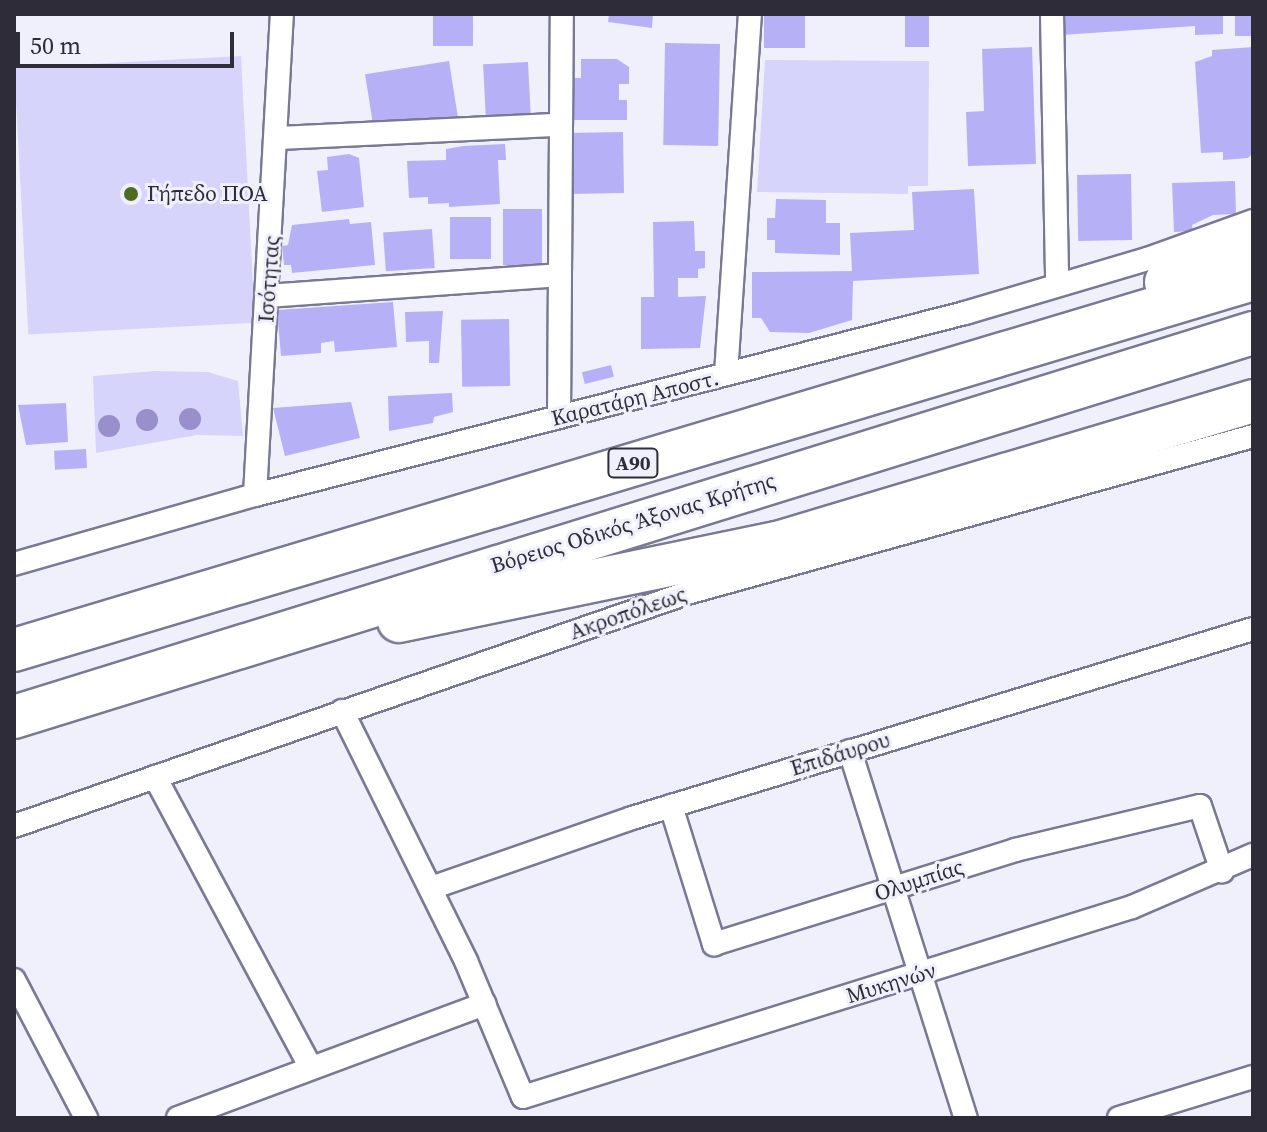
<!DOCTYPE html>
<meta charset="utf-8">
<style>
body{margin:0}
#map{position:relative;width:1267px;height:1132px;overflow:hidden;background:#f0f0fc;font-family:"Source Serif 4",serif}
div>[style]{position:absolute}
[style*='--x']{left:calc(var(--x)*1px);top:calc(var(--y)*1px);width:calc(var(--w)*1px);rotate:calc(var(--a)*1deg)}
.green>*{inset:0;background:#d6d4fb;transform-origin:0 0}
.building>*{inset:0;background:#b6b1f6;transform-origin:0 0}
.roads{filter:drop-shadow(2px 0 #7a7994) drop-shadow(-2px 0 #7a7994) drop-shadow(0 2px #7a7994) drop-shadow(0 -2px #7a7994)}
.street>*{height:22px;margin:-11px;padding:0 11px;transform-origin:11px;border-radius:11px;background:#fff}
.highway>*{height:42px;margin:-21px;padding:0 21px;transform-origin:21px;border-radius:21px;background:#fff}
.trees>*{width:22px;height:22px;margin:-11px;border-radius:50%;background:#998fca}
.dots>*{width:22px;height:22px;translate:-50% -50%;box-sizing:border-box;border:4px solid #f0f0fc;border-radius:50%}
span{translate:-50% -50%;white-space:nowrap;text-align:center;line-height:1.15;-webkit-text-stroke:6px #f0f0fc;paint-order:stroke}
.shield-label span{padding:2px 6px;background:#f0f0fc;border:2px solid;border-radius:6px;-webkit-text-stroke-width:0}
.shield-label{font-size:20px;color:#2d2c38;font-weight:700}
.poi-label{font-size:22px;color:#2d2c38}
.left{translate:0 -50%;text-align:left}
.street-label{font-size:22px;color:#2d2c38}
.frame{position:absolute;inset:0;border:16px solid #2d2c38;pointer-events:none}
.scale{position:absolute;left:16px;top:32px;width:218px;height:36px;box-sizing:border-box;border:4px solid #2d2c38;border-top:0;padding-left:10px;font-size:24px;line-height:28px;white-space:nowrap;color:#2d2c38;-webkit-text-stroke:6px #f0f0fc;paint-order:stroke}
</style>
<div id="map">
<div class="green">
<i style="left:241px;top:56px;width:267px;height:227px;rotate:87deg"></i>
<i style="clip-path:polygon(765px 60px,929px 61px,928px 186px,908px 186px,908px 194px,757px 192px)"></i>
<i style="clip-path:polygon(155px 371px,208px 372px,238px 381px,243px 436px,197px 435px,96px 453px,93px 376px)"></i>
</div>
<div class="building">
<i style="left:433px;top:14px;width:40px;height:32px"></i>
<i style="clip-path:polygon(609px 14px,653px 14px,652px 28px,608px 22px)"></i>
<i style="left:764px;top:14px;width:41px;height:34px"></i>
<i style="left:905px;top:14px;width:24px;height:33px"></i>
<i style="clip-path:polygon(1061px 14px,1223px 14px,1223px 34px,1195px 35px,1195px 26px,1062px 35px)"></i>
<i style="left:1235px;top:14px;width:18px;height:22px"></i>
<i style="left:665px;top:43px;width:55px;height:102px;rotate:1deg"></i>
<i style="clip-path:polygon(1032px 47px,1036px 164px,968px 166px,966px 112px,984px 111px,982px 49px)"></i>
<i style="clip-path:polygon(1253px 47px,1253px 153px,1248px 158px,1223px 160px,1223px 152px,1201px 153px,1195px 62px,1212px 56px,1212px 50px)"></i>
<i style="clip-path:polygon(581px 59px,617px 59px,629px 67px,629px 84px,619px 84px,619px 100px,627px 100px,627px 120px,573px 120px,573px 78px,581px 78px)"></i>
<i style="left:449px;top:61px;width:62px;height:85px;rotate:81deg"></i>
<i style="left:528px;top:62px;width:53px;height:45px;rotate:87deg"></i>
<i style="clip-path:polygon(623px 132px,624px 193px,568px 194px,567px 170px,572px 170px,567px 133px)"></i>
<i style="clip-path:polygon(505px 144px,506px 160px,498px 160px,500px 204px,449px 207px,449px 203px,428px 204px,428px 197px,409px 198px,407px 161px,446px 160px,446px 149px,463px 146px)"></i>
<i style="clip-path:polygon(349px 154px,359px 158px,364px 207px,322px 212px,317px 171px,328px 170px,327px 157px)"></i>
<i style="left:1131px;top:174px;width:66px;height:54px;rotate:89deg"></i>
<i style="clip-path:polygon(1235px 181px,1236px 214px,1213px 215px,1192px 225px,1193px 231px,1174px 232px,1172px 183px)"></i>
<i style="clip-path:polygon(974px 189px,979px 274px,853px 281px,852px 320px,809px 333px,770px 332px,761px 318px,752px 318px,752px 272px,852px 271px,850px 233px,914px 230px,912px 192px)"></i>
<i style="clip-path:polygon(776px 199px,826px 200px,826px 223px,840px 223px,840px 255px,775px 253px,775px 240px,767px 240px,767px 218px,775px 218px)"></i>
<i style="left:503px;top:209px;width:39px;height:56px"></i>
<i style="left:450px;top:217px;width:41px;height:42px"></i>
<i style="clip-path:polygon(349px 219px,350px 224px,371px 222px,375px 265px,292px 273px,291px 265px,284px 265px,282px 246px,288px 245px,292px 225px)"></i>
<i style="clip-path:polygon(694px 221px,695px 251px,705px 251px,705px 268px,698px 269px,698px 278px,678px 278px,678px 297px,706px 296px,700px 348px,641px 349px,641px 297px,654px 297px,653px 222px)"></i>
<i style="left:432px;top:229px;width:39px;height:49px;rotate:86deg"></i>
<i style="clip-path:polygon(393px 302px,397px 347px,335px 352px,334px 341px,321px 343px,321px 353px,281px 356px,277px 310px)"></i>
<i style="clip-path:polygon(443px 311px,439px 363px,429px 363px,429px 341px,406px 342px,405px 312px)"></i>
<i style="left:509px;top:319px;width:67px;height:48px;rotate:89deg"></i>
<i style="left:611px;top:365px;width:12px;height:30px;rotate:76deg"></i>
<i style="clip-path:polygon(452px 393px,453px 412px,434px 417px,433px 423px,389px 431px,388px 396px)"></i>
<i style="clip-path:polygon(351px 402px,360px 438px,285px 456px,273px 408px)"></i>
<i style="clip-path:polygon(66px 403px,68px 442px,26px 445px,18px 405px)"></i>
<i style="left:86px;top:449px;width:19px;height:32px;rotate:87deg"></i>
</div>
<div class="roads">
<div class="street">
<i style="--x:1052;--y:14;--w:267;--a:88.9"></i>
<i style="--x:279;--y:138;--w:280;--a:-2.7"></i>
<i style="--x:267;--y:296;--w:291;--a:-4.1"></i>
<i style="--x:726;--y:374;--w:361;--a:-86.2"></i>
<i style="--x:559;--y:417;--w:403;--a:-89.6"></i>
<i style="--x:255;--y:495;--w:482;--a:-86.8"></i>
<i style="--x:14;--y:564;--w:251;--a:-16"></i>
<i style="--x:255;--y:495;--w:733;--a:-14.38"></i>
<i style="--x:965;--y:313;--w:190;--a:-16.5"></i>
<i style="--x:1147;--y:259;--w:113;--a:-19.7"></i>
<i style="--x:342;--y:711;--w:279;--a:63.6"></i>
<i style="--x:466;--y:961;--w:147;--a:67.3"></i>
<i style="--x:523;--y:1097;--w:638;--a:-17.33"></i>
<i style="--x:1132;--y:907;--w:132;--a:-23.3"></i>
<i style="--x:850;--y:751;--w:385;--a:72.5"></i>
<i style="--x:155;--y:777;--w:330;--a:61.8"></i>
<i style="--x:671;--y:806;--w:145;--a:72.7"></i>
<i style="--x:714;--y:944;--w:315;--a:-17.3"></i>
<i style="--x:1015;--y:850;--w:190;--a:-13.4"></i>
<i style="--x:1200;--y:806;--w:69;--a:71.3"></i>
<i style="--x:14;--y:826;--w:712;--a:-19.1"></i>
<i style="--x:687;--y:593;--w:587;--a:-15.5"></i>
<i style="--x:431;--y:888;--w:213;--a:-19.2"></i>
<i style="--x:632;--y:818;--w:649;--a:-16.93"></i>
<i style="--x:14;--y:980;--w:156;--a:62.4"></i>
<i style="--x:178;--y:1118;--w:327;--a:-20.4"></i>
<i style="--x:1119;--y:1118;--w:140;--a:-17"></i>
</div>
<div class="highway">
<i style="--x:1166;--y:282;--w:95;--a:-23.6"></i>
<i style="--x:399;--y:621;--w:386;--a:-11.7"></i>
<i style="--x:777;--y:543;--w:497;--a:-16.6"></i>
<i style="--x:14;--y:650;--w:1293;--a:-16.67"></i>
<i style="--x:14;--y:717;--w:1297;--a:-17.22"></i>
</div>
</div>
<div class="trees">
<i style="left:190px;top:419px"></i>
<i style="left:147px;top:420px"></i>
<i style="left:109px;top:426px"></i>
</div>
<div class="dots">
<i style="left:131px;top:194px;background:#4e6c20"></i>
</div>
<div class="shield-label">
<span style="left:633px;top:463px">Α90</span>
</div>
<div class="poi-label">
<span class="left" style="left:147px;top:194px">Γήπεδο ΠΟΑ</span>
</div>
<div class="street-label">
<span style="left:269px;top:279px;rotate:-86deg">Ισότητας</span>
<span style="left:635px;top:398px;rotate:-14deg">Καρατάρη Αποστ.</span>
<span style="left:633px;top:523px;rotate:-17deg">Βόρειος Οδικός Άξονας Κρήτης</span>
<span style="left:628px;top:613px;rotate:-19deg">Ακροπόλεως</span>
<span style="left:840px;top:754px;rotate:-17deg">Επιδάυρου</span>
<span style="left:919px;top:880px;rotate:-18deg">Ολυμπίας</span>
<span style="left:891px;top:983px;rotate:-17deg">Μυκηνών</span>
</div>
<div class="frame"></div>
<div class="scale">50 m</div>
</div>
